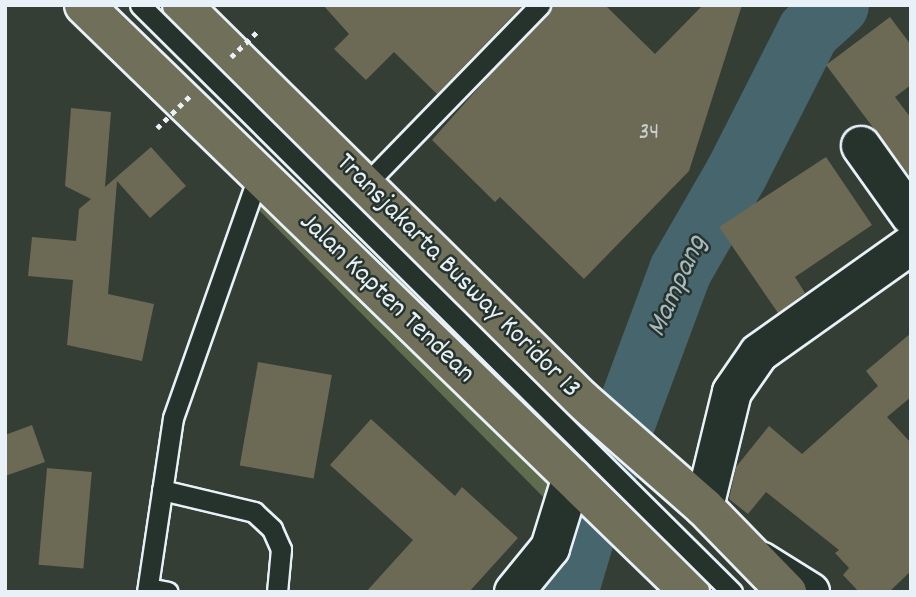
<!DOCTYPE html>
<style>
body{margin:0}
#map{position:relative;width:916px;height:597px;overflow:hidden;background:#343e35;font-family:Dekko,sans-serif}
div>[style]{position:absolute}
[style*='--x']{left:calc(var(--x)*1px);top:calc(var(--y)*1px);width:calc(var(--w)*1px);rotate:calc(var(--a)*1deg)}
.green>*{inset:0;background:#5f6c4e}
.river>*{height:63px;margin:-31.5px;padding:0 31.5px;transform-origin:31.5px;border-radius:31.5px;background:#47656d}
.building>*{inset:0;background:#6c6955;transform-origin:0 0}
.roads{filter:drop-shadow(2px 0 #e8f1f8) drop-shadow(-2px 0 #e8f1f8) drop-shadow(0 2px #e8f1f8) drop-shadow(0 -2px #e8f1f8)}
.lane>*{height:19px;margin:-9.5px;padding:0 9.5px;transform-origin:9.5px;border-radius:9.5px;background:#26332d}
.street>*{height:38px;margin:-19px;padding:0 19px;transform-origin:19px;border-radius:19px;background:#26332d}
.secondary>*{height:38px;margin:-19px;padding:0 19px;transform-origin:19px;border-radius:19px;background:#26332d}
.primary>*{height:38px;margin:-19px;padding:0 19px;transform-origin:19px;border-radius:19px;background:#706f59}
.path-bridge>*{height:4.5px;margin-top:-2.25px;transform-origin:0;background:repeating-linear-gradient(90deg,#e8f1f8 0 5px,transparent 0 10px)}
.bridges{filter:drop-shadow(2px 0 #e8f1f8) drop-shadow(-2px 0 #e8f1f8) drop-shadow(0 2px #e8f1f8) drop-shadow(0 -2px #e8f1f8)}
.lane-bridge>*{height:19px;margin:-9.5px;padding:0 9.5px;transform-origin:9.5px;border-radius:9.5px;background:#26332d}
span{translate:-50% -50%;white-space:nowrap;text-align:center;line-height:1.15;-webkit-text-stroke:5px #26332d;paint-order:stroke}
.number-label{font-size:24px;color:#c9cfcf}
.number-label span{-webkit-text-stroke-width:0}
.street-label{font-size:28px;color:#e8f1f8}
.water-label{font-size:30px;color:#a8b9c0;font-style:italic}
.frame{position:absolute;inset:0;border:7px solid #e8f1f8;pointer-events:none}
</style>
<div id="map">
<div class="green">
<i style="clip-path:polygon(258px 177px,572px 477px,561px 515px,248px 199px)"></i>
</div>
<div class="river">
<i style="--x:566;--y:592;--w:84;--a:-73.3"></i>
<i style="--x:590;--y:512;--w:258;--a:-69.6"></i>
<i style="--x:680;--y:270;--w:112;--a:-60"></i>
<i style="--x:736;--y:173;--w:159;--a:-63.1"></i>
<i style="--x:808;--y:31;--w:39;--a:-42"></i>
</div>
<div class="building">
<i style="clip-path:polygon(323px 5px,523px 5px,437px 94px,394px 52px,366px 80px,334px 49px,349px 34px)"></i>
<i style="clip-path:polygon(552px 5px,605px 5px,655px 54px,703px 5px,742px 5px,689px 171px,584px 279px,500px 197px,495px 202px,432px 140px)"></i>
<i style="clip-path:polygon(890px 17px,911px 45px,911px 85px,895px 97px,911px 118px,911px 178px,826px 65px)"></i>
<i style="clip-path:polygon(71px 108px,111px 112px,105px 187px,151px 147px,186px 186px,150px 218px,117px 181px,108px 294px,154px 304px,142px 361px,67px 345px,73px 280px,28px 276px,32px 237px,76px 241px,79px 209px,91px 199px,65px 186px)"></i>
<i style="clip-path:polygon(826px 157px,872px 225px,795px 277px,805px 293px,778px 313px,719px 227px)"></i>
<i style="clip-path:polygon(911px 333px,911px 397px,887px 417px,911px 443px,911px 571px,889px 592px,859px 592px,843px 575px,849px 568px,835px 553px,839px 550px,766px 492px,748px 514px,729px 499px,736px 467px,769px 426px,802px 454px,878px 386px,866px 371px)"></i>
<i style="left:258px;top:362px;width:75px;height:105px;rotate:10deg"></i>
<i style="clip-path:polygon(371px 419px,455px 496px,462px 487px,518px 538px,469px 592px,366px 592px,413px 540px,330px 465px)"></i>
<i style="clip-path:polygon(32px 425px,45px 462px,5px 476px,5px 435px)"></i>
<i style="left:47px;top:468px;width:45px;height:97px;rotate:5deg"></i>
</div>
<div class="roads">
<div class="lane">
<i style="--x:363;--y:187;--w:254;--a:-45.8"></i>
<i style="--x:162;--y:490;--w:95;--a:13.4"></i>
<i style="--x:254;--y:512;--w:25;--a:43"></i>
<i style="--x:272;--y:529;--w:22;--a:66"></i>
<i style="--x:281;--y:549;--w:43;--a:95.3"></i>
<i style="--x:148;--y:588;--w:20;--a:11"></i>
<i style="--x:147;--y:592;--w:176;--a:-81.5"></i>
<i style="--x:173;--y:418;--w:256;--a:-70.6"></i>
</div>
<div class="street">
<i style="--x:861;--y:146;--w:86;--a:54.5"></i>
<i style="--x:704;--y:507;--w:118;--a:-76.3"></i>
<i style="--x:732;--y:392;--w:47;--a:-55.3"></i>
<i style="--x:759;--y:353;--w:186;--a:-35.4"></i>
<i style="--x:514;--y:592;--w:57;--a:-50.7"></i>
<i style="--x:550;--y:548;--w:74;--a:-72.8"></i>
</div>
<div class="secondary">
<i style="--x:760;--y:561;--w:59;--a:31.8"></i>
</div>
<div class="primary">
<i style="--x:84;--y:5;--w:844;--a:44.09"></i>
<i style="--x:182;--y:5;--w:561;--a:44.64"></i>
<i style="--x:581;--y:399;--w:164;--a:41.3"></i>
<i style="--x:704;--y:507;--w:119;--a:45.7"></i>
</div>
</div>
<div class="path-bridge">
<i style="--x:231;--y:57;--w:37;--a:-44"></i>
<i style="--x:157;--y:128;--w:49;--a:-44.2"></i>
</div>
<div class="bridges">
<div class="lane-bridge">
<i style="--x:140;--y:5;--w:834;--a:44.76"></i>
</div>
</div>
<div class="number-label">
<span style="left:649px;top:134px">34</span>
</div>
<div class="street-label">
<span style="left:457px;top:277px;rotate:45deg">Transjakarta Busway Koridor 13</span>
<span style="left:386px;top:299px;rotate:44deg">Jalan Kapten Tendean</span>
</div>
<div class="water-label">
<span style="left:679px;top:287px;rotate:-66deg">Mampang</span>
</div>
<div class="frame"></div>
</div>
